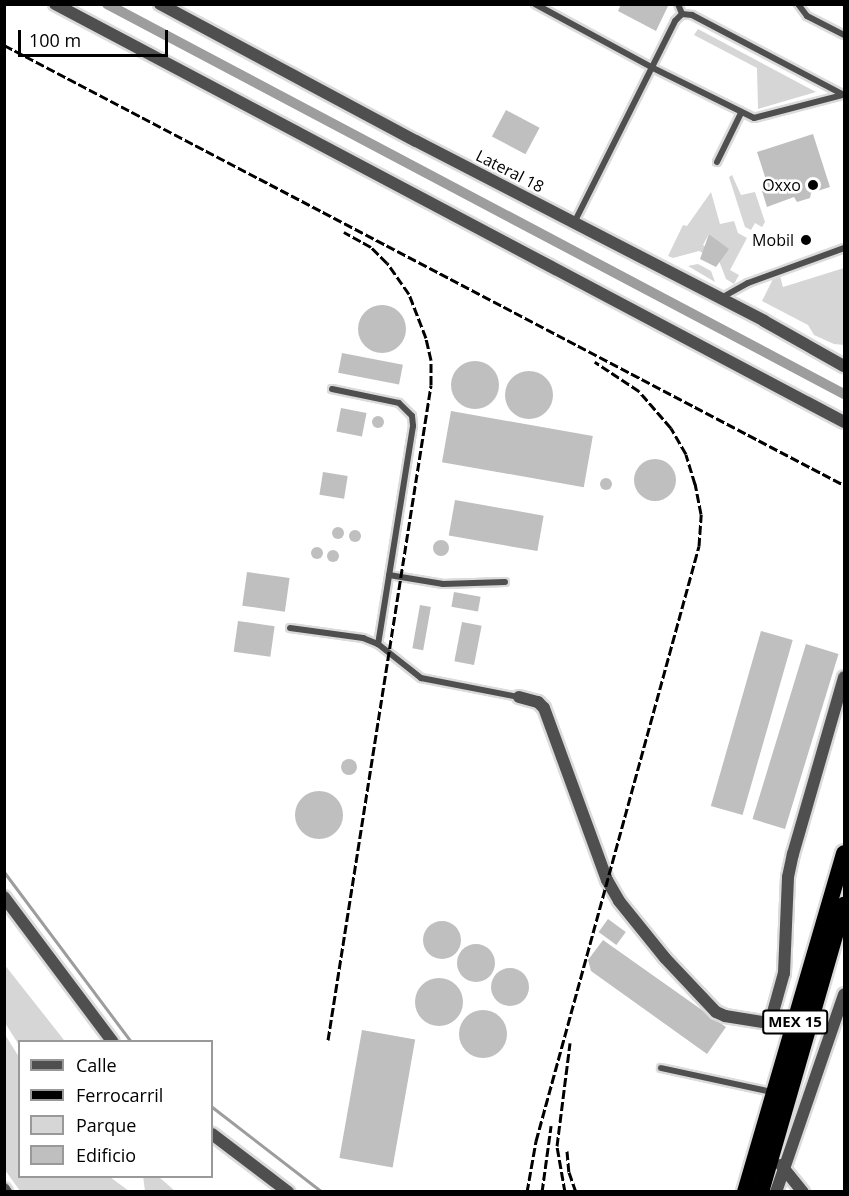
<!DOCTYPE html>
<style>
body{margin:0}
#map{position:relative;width:849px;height:1196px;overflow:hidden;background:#fff;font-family:"Open Sans",sans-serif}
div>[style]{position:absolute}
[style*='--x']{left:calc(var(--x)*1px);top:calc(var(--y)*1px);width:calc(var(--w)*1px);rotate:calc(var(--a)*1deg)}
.green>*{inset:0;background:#d6d6d6}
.stream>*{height:3px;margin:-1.5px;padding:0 1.5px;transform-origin:1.5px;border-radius:1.5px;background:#9d9d9d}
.canal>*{height:10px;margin:-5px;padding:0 5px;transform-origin:5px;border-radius:5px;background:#9d9d9d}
.building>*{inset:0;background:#bfbfbf;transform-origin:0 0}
.round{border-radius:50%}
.roads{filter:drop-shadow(2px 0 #dbdbdb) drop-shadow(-2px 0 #dbdbdb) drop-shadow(0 2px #dbdbdb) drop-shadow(0 -2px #dbdbdb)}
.service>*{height:6px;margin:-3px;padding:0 3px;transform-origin:3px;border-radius:3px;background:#4f4f4f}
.minor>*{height:12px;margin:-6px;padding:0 6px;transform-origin:6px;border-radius:6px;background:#4f4f4f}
.tertiary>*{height:12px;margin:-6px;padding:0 6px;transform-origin:6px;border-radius:6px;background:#4f4f4f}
.trunk>*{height:16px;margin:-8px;padding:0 8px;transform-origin:8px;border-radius:8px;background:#000}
.rail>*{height:3px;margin-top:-1.5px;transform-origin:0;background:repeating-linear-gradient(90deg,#000 0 9px,transparent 0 12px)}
.dots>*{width:16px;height:16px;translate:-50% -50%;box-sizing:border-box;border:3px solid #fff;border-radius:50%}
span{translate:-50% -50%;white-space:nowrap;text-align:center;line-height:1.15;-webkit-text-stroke:5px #fff;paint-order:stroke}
.shield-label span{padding:2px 4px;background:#fff;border:2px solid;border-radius:4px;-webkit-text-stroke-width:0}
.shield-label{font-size:15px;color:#000;font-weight:700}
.street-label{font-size:16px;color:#000}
.poi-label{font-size:16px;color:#000}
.right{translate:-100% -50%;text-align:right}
.frame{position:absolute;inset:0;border:6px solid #000;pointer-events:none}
.legend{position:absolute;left:18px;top:1040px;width:195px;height:138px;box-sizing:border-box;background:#fff;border:2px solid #999;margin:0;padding:8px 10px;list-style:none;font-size:18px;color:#000}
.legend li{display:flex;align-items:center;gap:12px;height:30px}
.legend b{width:30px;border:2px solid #999}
.scale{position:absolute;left:18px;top:30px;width:150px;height:27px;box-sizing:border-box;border:3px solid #000;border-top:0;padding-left:8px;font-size:18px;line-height:21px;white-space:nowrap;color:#000;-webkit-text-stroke:4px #fff;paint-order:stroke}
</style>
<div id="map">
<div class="green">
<i style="clip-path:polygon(698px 29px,816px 92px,758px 109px,757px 68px,694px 35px)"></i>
<i style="clip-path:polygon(732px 175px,741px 195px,755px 192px,765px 222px,762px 227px,755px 223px,751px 230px,745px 227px,729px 177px)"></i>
<i style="clip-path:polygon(711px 192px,720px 224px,734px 221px,738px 233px,747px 238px,730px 270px,739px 275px,734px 284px,726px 279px,719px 261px,728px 249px,709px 234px,703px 245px,706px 247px,703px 253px,699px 251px,673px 258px,668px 256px,683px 225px,687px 226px)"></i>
<i style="clip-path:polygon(698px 264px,711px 271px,715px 282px,688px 266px)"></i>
<i style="clip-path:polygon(844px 268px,844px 345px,834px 344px,814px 335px,808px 325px,762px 301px,773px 279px,780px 276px,783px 287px)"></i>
<i style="clip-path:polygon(4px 964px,64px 1040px,68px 1041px,20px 1042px,19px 1045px,5px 1023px)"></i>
<i style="clip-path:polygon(4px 1033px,19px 1057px,20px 1176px,110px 1177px,129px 1191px,20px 1191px,5px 1170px)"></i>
<i style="clip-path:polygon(143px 1176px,159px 1177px,175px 1191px,145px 1191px)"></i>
</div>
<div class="stream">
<i style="--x:4;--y:872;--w:212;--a:53.2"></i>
<i style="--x:212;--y:1107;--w:139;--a:37.7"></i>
</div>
<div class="canal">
<i style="--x:107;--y:4;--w:834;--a:27.89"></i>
</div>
<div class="building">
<i style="clip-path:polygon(621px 4px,669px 4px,656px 31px,618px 11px)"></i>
<i style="left:506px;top:110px;width:38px;height:30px;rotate:28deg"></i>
<i style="clip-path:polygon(813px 134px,830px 187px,811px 193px,810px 198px,797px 202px,794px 197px,767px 207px,762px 191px,769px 189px,757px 152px)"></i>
<i style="clip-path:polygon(709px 234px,729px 249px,716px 267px,700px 259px)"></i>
<i class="round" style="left:358px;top:305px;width:48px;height:48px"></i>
<i style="left:342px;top:353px;width:62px;height:20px;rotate:11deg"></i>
<i class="round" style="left:451px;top:361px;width:48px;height:48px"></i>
<i class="round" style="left:505px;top:371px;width:48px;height:48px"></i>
<i style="left:341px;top:408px;width:26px;height:24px;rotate:11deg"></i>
<i style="left:451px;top:411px;width:144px;height:52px;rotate:10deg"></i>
<i class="round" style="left:372px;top:416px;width:12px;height:12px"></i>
<i class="round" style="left:634px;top:459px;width:42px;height:42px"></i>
<i style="left:323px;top:472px;width:25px;height:23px;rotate:9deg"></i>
<i class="round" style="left:600px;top:478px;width:12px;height:12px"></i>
<i style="left:455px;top:500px;width:90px;height:36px;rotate:10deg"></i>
<i class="round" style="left:332px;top:527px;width:12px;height:12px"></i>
<i class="round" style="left:349px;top:530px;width:12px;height:12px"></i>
<i class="round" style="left:433px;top:540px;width:16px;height:16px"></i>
<i class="round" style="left:311px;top:547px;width:12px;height:12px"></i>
<i class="round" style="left:327px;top:550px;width:12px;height:12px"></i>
<i style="left:247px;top:572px;width:43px;height:34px;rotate:8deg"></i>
<i style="left:454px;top:592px;width:27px;height:15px;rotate:10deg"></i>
<i style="left:420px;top:605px;width:11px;height:44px;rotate:10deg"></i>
<i style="left:238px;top:621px;width:37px;height:31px;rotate:8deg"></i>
<i style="left:462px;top:622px;width:20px;height:40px;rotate:11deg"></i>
<i style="left:761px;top:631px;width:33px;height:182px;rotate:16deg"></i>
<i style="left:806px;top:644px;width:34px;height:183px;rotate:17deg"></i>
<i class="round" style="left:341px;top:759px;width:16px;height:16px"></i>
<i class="round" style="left:295px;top:791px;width:48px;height:48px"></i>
<i style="left:608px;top:919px;width:22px;height:16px;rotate:36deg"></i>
<i class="round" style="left:423px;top:921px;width:38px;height:38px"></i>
<i style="clip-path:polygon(603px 940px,726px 1027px,707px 1054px,591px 971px,588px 960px)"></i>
<i class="round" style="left:457px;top:944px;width:38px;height:38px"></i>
<i class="round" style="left:491px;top:968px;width:38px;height:38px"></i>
<i class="round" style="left:415px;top:978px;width:48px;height:48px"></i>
<i class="round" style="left:459px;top:1010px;width:48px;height:48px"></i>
<i style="left:362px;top:1030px;width:54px;height:130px;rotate:10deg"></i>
</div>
<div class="roads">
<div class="service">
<i style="--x:535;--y:4;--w:132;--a:28.5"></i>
<i style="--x:651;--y:67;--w:115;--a:26.3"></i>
<i style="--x:754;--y:118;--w:92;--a:-14.5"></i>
<i style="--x:678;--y:4;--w:11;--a:68"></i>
<i style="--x:798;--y:4;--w:15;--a:53"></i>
<i style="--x:807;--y:16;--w:42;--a:27.2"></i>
<i style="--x:717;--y:162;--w:55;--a:-63.9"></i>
<i style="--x:574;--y:223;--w:226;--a:-63.4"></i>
<i style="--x:675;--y:21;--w:10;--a:-45"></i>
<i style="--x:682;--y:14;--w:10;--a:6"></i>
<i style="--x:692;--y:15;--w:172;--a:27.8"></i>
<i style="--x:721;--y:298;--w:31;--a:-29"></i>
<i style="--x:748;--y:283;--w:102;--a:-20"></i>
<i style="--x:332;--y:389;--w:68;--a:11.8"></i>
<i style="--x:399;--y:403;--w:18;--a:45"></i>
<i style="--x:412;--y:416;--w:10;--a:84"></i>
<i style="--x:413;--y:426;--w:221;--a:99.1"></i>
<i style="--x:389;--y:575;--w:55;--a:9.5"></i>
<i style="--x:443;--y:584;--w:62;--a:-1.8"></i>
<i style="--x:290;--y:628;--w:74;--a:7.8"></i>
<i style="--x:363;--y:638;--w:16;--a:22"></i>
<i style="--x:378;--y:644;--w:55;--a:38.3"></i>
<i style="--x:421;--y:678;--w:100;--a:11"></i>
<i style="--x:661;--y:1068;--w:114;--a:12.2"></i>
</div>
<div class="minor">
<i style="--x:55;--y:4;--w:893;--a:27.91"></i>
<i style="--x:519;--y:697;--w:20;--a:15"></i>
<i style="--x:538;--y:702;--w:8;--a:45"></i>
<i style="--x:544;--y:708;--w:183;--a:69.9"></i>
<i style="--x:607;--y:880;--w:24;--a:60"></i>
<i style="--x:619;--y:901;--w:73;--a:51.1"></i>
<i style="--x:665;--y:958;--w:74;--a:46.6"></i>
<i style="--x:716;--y:1012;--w:10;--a:24"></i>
<i style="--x:725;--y:1016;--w:70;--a:9.1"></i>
<i style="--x:4;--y:897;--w:181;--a:53.1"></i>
<i style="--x:770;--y:1023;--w:52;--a:-74.4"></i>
<i style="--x:784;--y:973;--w:96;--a:-87.6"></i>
<i style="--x:788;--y:877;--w:24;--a:-78"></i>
<i style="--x:793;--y:854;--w:184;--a:-73.9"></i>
<i style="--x:212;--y:1134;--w:96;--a:37.3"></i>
<i style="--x:781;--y:1165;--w:35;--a:51"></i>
<i style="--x:4;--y:1189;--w:4;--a:56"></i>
<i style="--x:776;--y:1192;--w:209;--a:-71"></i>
</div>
<div class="tertiary">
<i style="--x:160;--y:4;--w:290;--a:28.2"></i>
<i style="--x:416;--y:141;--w:392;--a:27.3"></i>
<i style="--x:764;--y:321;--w:92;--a:29.4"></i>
</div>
<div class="trunk">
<i style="--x:745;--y:1192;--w:353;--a:-73.7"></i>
<i style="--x:761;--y:1192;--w:299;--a:-73.9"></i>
</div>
</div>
<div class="rail">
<i style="--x:4;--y:45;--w:948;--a:27.65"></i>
<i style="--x:328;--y:1040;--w:663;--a:-81.06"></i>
<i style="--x:431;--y:385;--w:25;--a:-90"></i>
<i style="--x:431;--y:360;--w:23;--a:-103"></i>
<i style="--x:426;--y:338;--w:47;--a:-111.1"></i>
<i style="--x:409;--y:294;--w:38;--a:-125"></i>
<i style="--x:387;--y:263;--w:23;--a:-135"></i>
<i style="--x:371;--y:247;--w:31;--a:-151"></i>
<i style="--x:567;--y:1151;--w:21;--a:85"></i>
<i style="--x:569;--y:1172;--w:21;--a:71"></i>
<i style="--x:527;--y:1192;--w:52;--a:-80"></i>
<i style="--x:536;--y:1141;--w:617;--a:-74.68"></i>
<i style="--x:699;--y:546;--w:32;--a:-86"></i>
<i style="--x:701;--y:514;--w:31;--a:-101"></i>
<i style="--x:695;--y:484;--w:31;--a:-107"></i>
<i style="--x:686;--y:454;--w:30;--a:-120"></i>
<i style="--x:671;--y:428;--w:49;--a:-130.9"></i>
<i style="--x:639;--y:391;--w:53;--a:-146.6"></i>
<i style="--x:542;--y:1192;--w:67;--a:-82.2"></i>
<i style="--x:565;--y:1192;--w:47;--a:-99.9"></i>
<i style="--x:557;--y:1146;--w:104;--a:-82.8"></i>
</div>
<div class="dots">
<i style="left:813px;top:185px;background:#000"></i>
<i style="left:806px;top:240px;background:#000"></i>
</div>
<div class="shield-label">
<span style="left:795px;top:1022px">MEX 15</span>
</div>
<div class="street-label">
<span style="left:510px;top:171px;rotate:27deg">Lateral 18</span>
</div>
<div class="poi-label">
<span class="right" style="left:801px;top:185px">Oxxo</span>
<span class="right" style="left:794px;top:240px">Mobil</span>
</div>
<div class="frame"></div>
<ul class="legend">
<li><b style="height:8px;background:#4f4f4f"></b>Calle</li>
<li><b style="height:8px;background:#000"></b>Ferrocarril</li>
<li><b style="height:16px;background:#d6d6d6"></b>Parque</li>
<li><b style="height:16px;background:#bfbfbf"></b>Edificio</li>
</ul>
<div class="scale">100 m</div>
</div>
